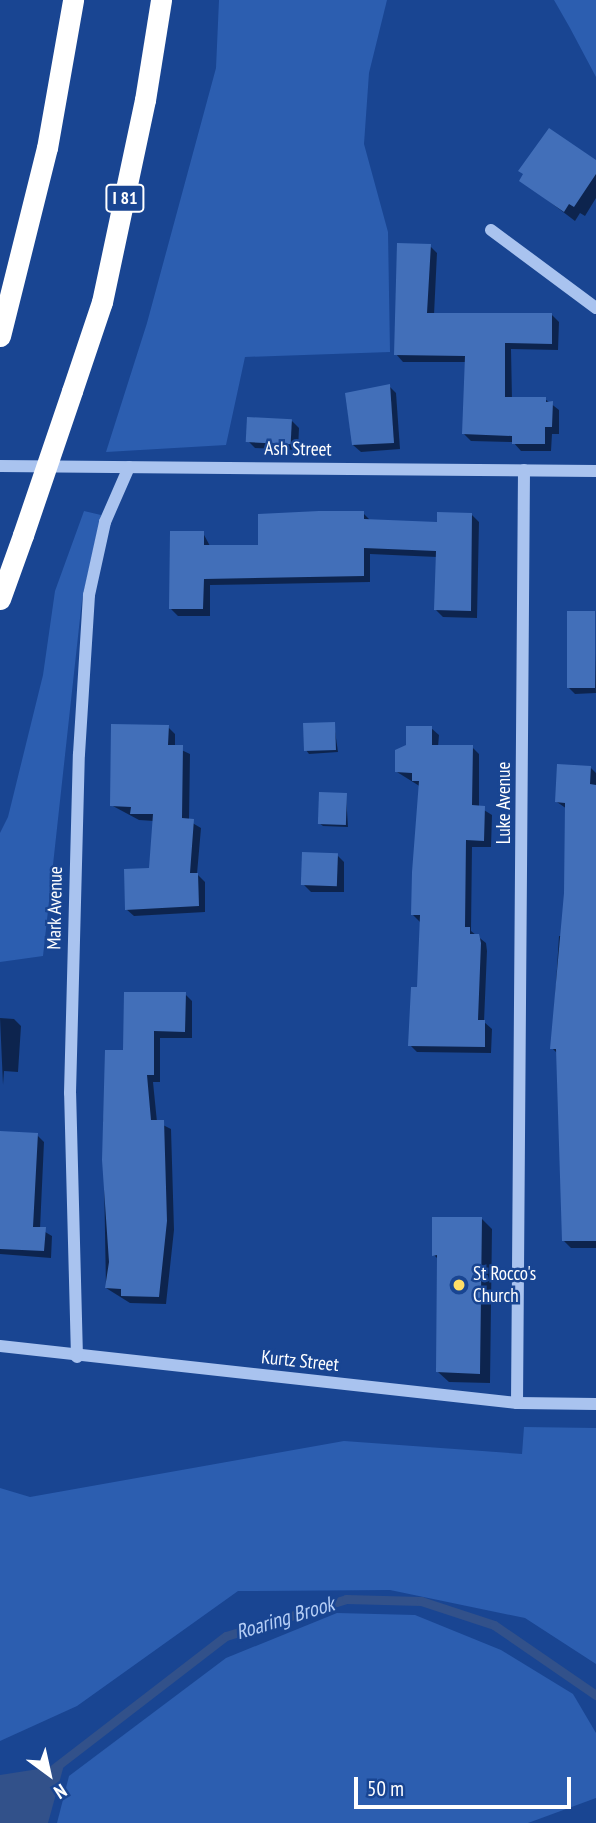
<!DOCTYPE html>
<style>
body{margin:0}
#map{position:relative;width:596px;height:1823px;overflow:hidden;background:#194592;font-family:"PT Sans Narrow",sans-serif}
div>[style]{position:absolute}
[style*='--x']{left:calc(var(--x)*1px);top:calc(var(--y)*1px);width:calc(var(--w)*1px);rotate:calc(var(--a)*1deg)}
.green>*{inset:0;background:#2c5eb0}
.water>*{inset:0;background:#32518a}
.shadow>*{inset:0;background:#0007}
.stream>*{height:9px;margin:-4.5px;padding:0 4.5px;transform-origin:4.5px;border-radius:4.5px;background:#32518a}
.building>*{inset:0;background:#426fb9;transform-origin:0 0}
.minor>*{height:12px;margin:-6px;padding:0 6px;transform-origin:6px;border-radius:6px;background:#a9c3ef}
.highway>*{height:21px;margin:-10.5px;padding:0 10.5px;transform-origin:10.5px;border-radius:10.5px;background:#fff}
.highway-bridge>*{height:21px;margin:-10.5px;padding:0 10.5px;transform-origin:10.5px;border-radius:10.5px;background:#fff}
.dots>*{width:19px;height:19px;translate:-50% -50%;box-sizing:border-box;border:4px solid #194592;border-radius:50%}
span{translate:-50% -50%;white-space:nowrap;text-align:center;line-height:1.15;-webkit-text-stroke:5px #194592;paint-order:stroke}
.shield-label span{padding:2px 5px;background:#194592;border:2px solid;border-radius:5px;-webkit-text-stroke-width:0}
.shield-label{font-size:18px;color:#fff;font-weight:700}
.street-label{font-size:19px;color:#fff}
.poi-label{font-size:19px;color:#fff}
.left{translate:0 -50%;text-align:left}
.water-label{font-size:21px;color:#b5cef6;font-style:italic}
.north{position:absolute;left:14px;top:1739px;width:70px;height:70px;-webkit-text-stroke:5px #194592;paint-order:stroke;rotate:147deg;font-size:19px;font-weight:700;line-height:28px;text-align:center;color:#fff}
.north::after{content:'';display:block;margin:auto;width:24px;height:32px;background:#fff;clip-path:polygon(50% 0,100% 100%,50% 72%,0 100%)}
.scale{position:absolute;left:354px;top:1777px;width:217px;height:32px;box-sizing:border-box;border:4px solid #fff;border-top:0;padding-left:9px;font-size:21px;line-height:24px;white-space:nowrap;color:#fff;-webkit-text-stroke:5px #194592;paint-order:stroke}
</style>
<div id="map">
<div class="green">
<i style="clip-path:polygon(219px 0,387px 0,369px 73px,364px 144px,388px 232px,390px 352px,245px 357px,226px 445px,106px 452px,147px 323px,216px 68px)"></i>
<i style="clip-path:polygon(554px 0,596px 0,596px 77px,570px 28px)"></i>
<i style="clip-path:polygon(84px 511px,101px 515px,82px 600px,43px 956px,0 962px,0 833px,8px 817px,43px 675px,55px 591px)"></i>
<i style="clip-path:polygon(524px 1427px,596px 1428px,596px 1664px,525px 1618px,390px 1590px,238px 1591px,77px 1706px,0 1741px,0 1488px,30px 1497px,344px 1441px,522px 1454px)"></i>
<i style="clip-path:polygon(337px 1613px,415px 1615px,501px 1650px,573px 1694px,596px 1733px,596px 1798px,528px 1823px,57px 1823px,69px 1776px,226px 1658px)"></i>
</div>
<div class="water">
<i style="clip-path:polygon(64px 1765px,48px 1823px,0 1823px,0 1775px)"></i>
</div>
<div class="shadow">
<i style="clip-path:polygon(596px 162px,596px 198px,585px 216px,580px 213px,575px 221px,521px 180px)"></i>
<i style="clip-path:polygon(430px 246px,437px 253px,434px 315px,551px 314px,559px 322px,558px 350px,511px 349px,512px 399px,545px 399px,559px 410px,559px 434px,552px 434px,551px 451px,521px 451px,513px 442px,471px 441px,464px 434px,466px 362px,403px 362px,396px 354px)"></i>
<i style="clip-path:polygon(389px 386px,396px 393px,400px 449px,361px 452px,353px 445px)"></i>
<i style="clip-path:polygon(292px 421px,299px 428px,298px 450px,255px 448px,248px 441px)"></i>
<i style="clip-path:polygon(363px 513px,370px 520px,438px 524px,472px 515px,479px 522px,477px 618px,443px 617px,436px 610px,437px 557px,370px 554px,370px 582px,210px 585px,210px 616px,178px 616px,171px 609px,203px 533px,210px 546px,260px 546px)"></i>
<i style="clip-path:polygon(594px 613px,596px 693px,575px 694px,568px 687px)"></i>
<i style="clip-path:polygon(334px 724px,338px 752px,309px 754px,306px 750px)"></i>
<i style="clip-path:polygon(168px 727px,175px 734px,175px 747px,190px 754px,189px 821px,201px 828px,197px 874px,205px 882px,205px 912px,134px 916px,126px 909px,150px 870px,154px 821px,139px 820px,111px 805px)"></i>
<i style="clip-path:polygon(431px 728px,439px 735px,438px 747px,472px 747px,479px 754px,479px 807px,492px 815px,491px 847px,472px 847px,471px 931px,486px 943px,487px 951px,484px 1022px,492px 1029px,491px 1053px,417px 1052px,410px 1045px,419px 989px,421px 923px,413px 915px,421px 787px,397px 772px)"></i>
<i style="clip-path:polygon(590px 767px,596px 773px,596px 1248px,571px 1248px,564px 1241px,557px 1053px,552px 1048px,559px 936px,564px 936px,567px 809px,557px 802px)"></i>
<i style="clip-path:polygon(346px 795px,348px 827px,323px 826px,319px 823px)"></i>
<i style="clip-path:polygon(337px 855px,344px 862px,344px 892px,311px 892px,303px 884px)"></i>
<i style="clip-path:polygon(185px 994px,192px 1001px,192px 1038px,160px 1038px,160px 1082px,153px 1082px,157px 1122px,171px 1129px,174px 1230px,166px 1304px,130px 1303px,106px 1288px,103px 1120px,125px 1052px)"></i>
<i style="clip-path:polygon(0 1018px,14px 1019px,21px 1026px,18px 1072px,4px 1071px,3px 1085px)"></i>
<i style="clip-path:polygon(0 1133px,37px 1135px,44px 1142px,40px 1229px,52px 1236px,51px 1258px,0 1254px)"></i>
<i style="clip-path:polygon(482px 1219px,492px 1229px,490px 1383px,449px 1382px,438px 1372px,438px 1259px,434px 1255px)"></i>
</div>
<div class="stream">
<i style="--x:53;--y:1769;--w:218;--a:-37.6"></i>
<i style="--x:226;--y:1636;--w:126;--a:-17.1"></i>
<i style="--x:346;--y:1599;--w:75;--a:1.5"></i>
<i style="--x:421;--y:1601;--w:77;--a:18.2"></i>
<i style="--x:494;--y:1625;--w:124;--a:34.5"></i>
</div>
<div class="building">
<i style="clip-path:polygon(549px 128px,596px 160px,596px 174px,574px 207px,569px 204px,564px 212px,519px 181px,523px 174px,518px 171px)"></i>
<i style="clip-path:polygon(397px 243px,431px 244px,427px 313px,552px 313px,552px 344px,505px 343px,505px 397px,546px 397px,546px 402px,553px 401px,552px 427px,545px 427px,545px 444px,512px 444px,512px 436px,462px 434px,465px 356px,394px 355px)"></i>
<i style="clip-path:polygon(390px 384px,394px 443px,352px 445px,345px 393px)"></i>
<i style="left:247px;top:417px;width:45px;height:25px;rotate:3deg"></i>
<i style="clip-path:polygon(319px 511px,364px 511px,364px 519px,437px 522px,437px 512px,472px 513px,471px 611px,434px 610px,436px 551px,364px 548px,364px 576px,204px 579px,203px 609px,169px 609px,170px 531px,204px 531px,204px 545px,258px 545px,258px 514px)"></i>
<i style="left:567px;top:611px;width:28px;height:77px"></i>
<i style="left:335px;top:722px;width:28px;height:32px;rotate:88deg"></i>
<i style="clip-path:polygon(111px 724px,169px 725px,168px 745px,183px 745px,182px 818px,194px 819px,190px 873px,198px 873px,199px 906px,125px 910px,124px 869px,149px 868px,153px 814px,130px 814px,131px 807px,110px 806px)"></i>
<i style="clip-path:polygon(406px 726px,432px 726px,432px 745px,473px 745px,472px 805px,485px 806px,484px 841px,466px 840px,465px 927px,470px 927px,470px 934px,479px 934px,481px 943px,478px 1020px,485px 1020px,485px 1047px,408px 1046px,411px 987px,417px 987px,420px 915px,411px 915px,412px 872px,419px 781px,412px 781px,412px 773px,395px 772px,395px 750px,406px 745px)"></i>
<i style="clip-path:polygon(557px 764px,591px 766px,590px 784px,596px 785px,596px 1241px,562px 1241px,556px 1049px,550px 1049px,564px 893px,565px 803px,555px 802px)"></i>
<i style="left:319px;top:792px;width:28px;height:32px;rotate:2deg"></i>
<i style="left:302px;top:852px;width:36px;height:33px;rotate:2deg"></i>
<i style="clip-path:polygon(124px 992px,186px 992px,185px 1032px,154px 1031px,154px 1075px,147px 1075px,151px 1120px,164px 1120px,167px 1221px,159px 1297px,121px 1296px,121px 1289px,105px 1288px,109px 1262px,102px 1160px,105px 1050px,123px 1050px)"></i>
<i style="clip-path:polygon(0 1131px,38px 1133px,33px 1227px,46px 1227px,44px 1251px,0 1249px)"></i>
<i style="clip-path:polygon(432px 1217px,482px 1217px,480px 1374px,436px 1372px,437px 1255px,432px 1256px)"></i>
</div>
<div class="minor">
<i style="--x:491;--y:230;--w:131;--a:36.6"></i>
<i style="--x:0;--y:466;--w:596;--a:0.48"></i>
<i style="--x:0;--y:1346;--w:520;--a:6.29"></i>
<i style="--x:517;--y:1403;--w:79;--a:0.7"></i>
<i style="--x:77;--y:1357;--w:264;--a:-91.5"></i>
<i style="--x:70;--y:1093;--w:339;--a:-88.5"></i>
<i style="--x:79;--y:754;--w:159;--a:-86.4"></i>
<i style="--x:89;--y:595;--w:75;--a:-77.6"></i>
<i style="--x:105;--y:522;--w:60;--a:-66.4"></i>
<i style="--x:517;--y:1403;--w:933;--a:-89.57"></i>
</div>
<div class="highway">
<i style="--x:0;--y:336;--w:194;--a:-76"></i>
<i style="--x:47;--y:148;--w:150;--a:-80"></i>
<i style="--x:72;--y:391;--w:94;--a:-71.4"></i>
<i style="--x:102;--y:302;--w:207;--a:-78"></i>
<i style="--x:145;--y:100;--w:101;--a:-80.9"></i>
<i style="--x:0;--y:599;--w:68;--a:-70.2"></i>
</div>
<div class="highway-bridge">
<i style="--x:23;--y:535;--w:152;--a:-71.2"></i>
</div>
<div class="dots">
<i style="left:459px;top:1285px;background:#ffde67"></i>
</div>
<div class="shield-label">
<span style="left:125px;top:198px">I 81</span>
</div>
<div class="street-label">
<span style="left:298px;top:449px;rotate:1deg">Ash Street</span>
<span style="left:504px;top:803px;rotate:-90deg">Luke Avenue</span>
<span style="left:55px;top:908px;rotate:-89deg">Mark Avenue</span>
<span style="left:300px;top:1361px;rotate:6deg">Kurtz Street</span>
</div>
<div class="poi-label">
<span class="left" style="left:473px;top:1285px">St Rocco's<br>Church</span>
</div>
<div class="water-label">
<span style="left:285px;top:1618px;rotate:-17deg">Roaring Brook</span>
</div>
<div class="north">N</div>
<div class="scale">50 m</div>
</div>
